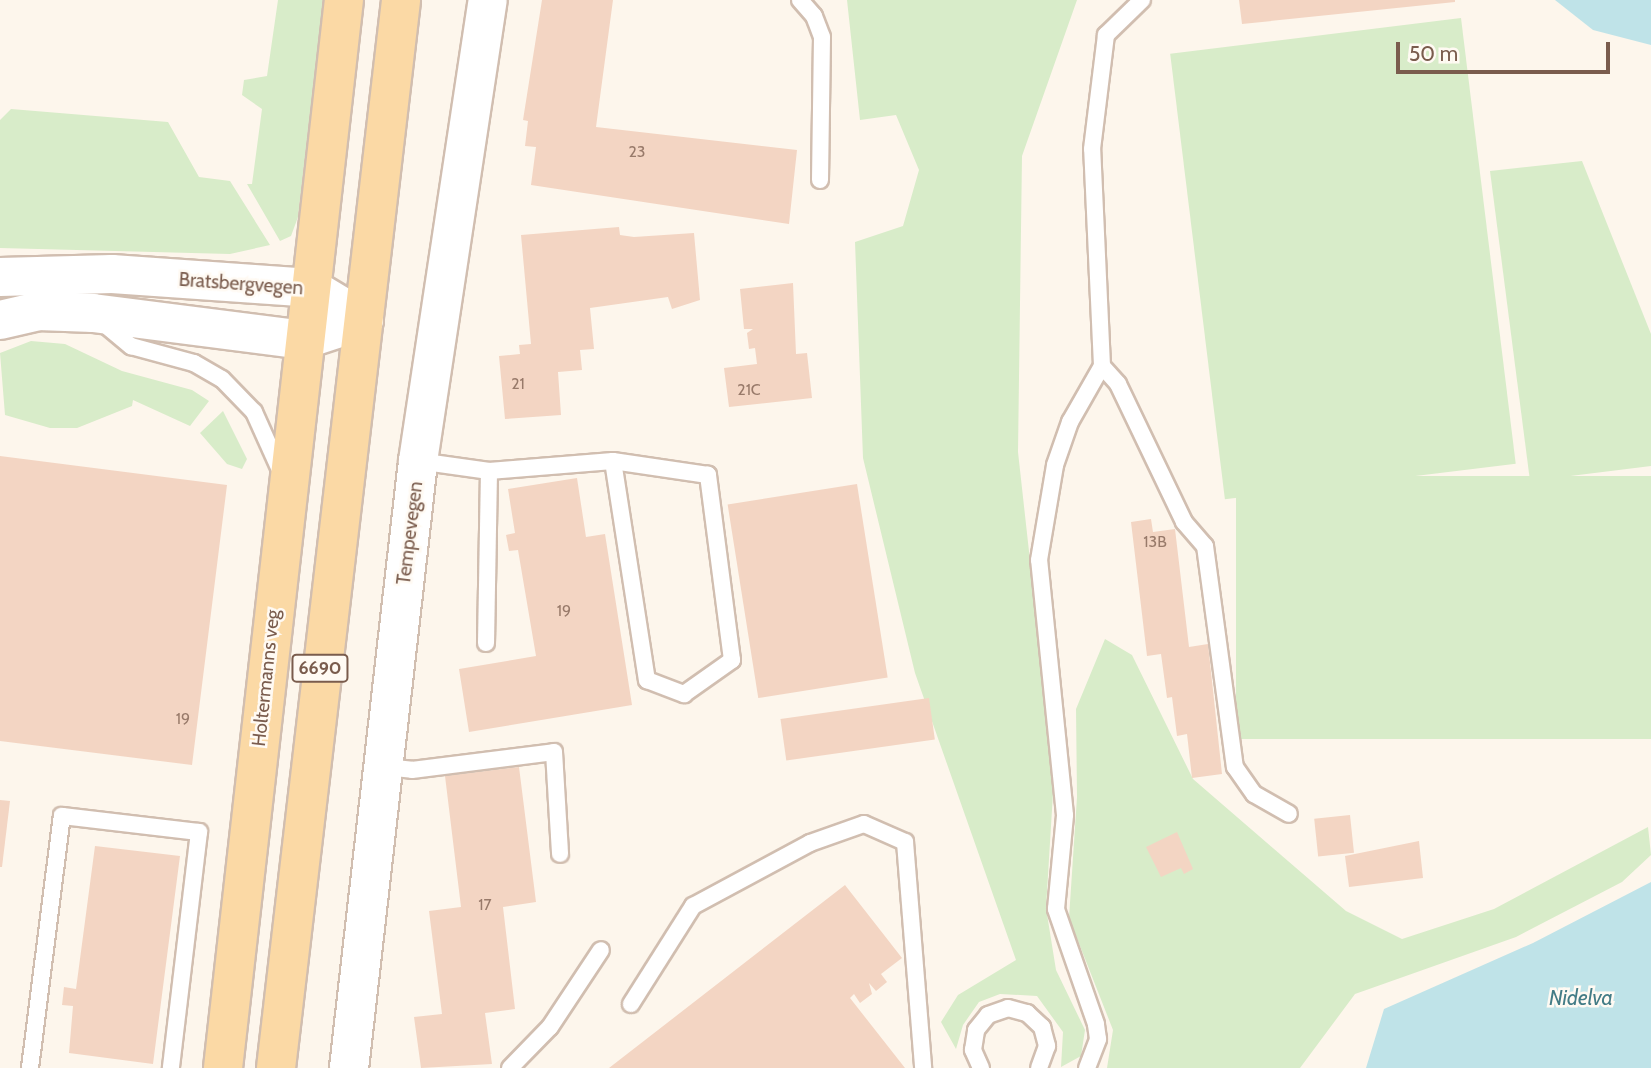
<!DOCTYPE html>
<style>
body{margin:0}
#map{position:relative;width:1651px;height:1068px;overflow:hidden;background:#fdf6ec;font-family:Cabin,sans-serif}
div>[style]{position:absolute}
[style*='--x']{left:calc(var(--x)*1px);top:calc(var(--y)*1px);width:calc(var(--w)*1px);rotate:calc(var(--a)*1deg)}
.green>*{inset:0;background:#d8ecc9;transform-origin:0 0}
.water>*{inset:0;background:#bfe3e8}
.building>*{inset:0;background:#f3d5c3;transform-origin:0 0}
.roads{filter:drop-shadow(2px 0 #d1beb0) drop-shadow(-2px 0 #d1beb0) drop-shadow(0 2px #d1beb0) drop-shadow(0 -2px #d1beb0)}
.lane>*{height:16px;margin:-8px;padding:0 8px;transform-origin:8px;border-radius:8px;background:#fff}
.secondary>*{height:38px;margin:-19px;padding:0 19px;transform-origin:19px;border-radius:19px;background:#fff}
.primary>*{height:38px;margin:-19px;padding:0 19px;transform-origin:19px;border-radius:19px;background:#fbd9a5}
span{translate:-50% -50%;white-space:nowrap;text-align:center;line-height:1.15;-webkit-text-stroke:5px #fffaf3;paint-order:stroke}
.number-label{font-size:16px;color:#987a6a}
.number-label span{-webkit-text-stroke-width:0}
.shield-label span{padding:2px 5px;background:#fffaf3;border:2px solid;border-radius:5px;-webkit-text-stroke-width:0}
.shield-label{font-size:18px;color:#7a5c4d;font-weight:700}
.street-label{font-size:19px;color:#7a5c4d}
.water-label{font-size:21px;color:#437c86;font-style:italic}
.scale{position:absolute;left:1396px;top:42px;width:214px;height:32px;box-sizing:border-box;border:4px solid #7a5c4d;border-top:0;padding-left:9px;font-size:21px;line-height:24px;white-space:nowrap;color:#7a5c4d;-webkit-text-stroke:5px #fffaf3;paint-order:stroke}
</style>
<div id="map">
<div class="green">
<i style="clip-path:polygon(278px 0,323px 0,298px 217px,291px 236px,280px 241px,247px 184px,252px 184px,262px 109px,242px 95px,244px 80px,267px 76px)"></i>
<i style="clip-path:polygon(847px 0,1077px 0,1022px 156px,1018px 452px,1054px 777px,1046px 908px,1056px 970px,1085px 1030px,1081px 1056px,1061px 1067px,1063px 1032px,1037px 996px,1000px 994px,979px 1002px,963px 1025px,956px 1049px,941px 1022px,958px 995px,1016px 960px,915px 673px,863px 458px,855px 242px,903px 226px,919px 170px,896px 115px,860px 120px)"></i>
<i style="left:1461px;top:18px;width:449px;height:293px;rotate:83deg"></i>
<i style="clip-path:polygon(11px 109px,168px 122px,199px 177px,230px 181px,270px 245px,230px 254px,0 248px,0 120px)"></i>
<i style="clip-path:polygon(1582px 161px,1651px 334px,1651px 466px,1530px 481px,1490px 171px)"></i>
<i style="clip-path:polygon(31px 341px,65px 344px,122px 371px,192px 390px,209px 401px,190px 426px,133px 400px,132px 406px,77px 428px,50px 428px,5px 415px,0 353px)"></i>
<i style="clip-path:polygon(223px 411px,247px 459px,242px 469px,227px 464px,200px 433px)"></i>
<i style="left:1651px;top:476px;width:263px;height:415px;rotate:90deg"></i>
<i style="clip-path:polygon(1105px 639px,1132px 655px,1193px 779px,1346px 911px,1402px 939px,1494px 909px,1648px 827px,1651px 855px,1622px 882px,1516px 937px,1355px 994px,1300px 1068px,1107px 1068px,1113px 1030px,1069px 918px,1077px 797px,1076px 709px)"></i>
</div>
<div class="water">
<i style="clip-path:polygon(1555px 0,1651px 0,1651px 45px,1593px 30px)"></i>
<i style="clip-path:polygon(1651px 882px,1651px 1068px,1366px 1068px,1384px 1009px,1533px 943px)"></i>
</div>
<div class="building">
<i style="clip-path:polygon(542px 0,613px 0,596px 127px,797px 150px,789px 224px,531px 185px,536px 147px,525px 146px,528px 121px,523px 120px)"></i>
<i style="clip-path:polygon(1239px 0,1455px 0,1455px 2px,1242px 24px)"></i>
<i style="clip-path:polygon(619px 227px,620px 235px,634px 237px,694px 233px,700px 300px,672px 309px,668px 297px,590px 308px,594px 349px,580px 350px,582px 370px,558px 372px,561px 415px,505px 419px,499px 356px,520px 354px,519px 345px,531px 344px,521px 235px)"></i>
<i style="clip-path:polygon(793px 283px,796px 354px,807px 353px,812px 398px,729px 407px,724px 368px,757px 364px,755px 348px,749px 349px,747px 333px,753px 329px,744px 329px,740px 289px)"></i>
<i style="clip-path:polygon(0 456px,227px 485px,192px 765px,0 741px)"></i>
<i style="clip-path:polygon(577px 478px,586px 537px,605px 534px,632px 705px,469px 732px,459px 669px,536px 656px,518px 550px,509px 551px,506px 535px,515px 533px,508px 489px)"></i>
<i style="left:857px;top:484px;width:196px;height:131px;rotate:81deg"></i>
<i style="clip-path:polygon(1151px 519px,1153px 532px,1175px 529px,1189px 647px,1208px 644px,1222px 774px,1192px 778px,1187px 734px,1177px 736px,1172px 697px,1167px 698px,1161px 654px,1147px 656px,1131px 522px)"></i>
<i style="left:929px;top:698px;width:42px;height:150px;rotate:82deg"></i>
<i style="clip-path:polygon(519px 767px,536px 902px,503px 907px,515px 1009px,485px 1013px,492px 1064px,421px 1068px,414px 1017px,442px 1014px,429px 911px,461px 907px,445px 776px)"></i>
<i style="clip-path:polygon(0 800px,10px 801px,2px 867px,0 867px)"></i>
<i style="left:1350px;top:815px;width:38px;height:36px;rotate:84deg"></i>
<i style="clip-path:polygon(1177px 832px,1193px 869px,1184px 874px,1181px 868px,1161px 877px,1146px 847px)"></i>
<i style="clip-path:polygon(1419px 841px,1423px 878px,1349px 887px,1345px 856px)"></i>
<i style="clip-path:polygon(95px 846px,180px 856px,153px 1064px,69px 1053px,73px 1006px,62px 1005px,64px 987px,76px 989px)"></i>
<i style="clip-path:polygon(845px 885px,902px 958px,881px 974px,887px 982px,876px 991px,869px 983px,872px 994px,860px 1003px,854px 994px,850px 998px,905px 1068px,609px 1068px)"></i>
</div>
<div class="roads">
<div class="lane">
<i style="--x:800;--y:0;--w:21;--a:49"></i>
<i style="--x:814;--y:16;--w:22;--a:69"></i>
<i style="--x:822;--y:37;--w:143;--a:90.8"></i>
<i style="--x:102;--y:322;--w:38;--a:40"></i>
<i style="--x:131;--y:346;--w:65;--a:15.1"></i>
<i style="--x:194;--y:363;--w:32;--a:30"></i>
<i style="--x:222;--y:379;--w:46;--a:45.9"></i>
<i style="--x:254;--y:412;--w:66;--a:65.8"></i>
<i style="--x:1102;--y:366;--w:24;--a:48"></i>
<i style="--x:1118;--y:384;--w:153;--a:64.4"></i>
<i style="--x:1184;--y:522;--w:32;--a:49"></i>
<i style="--x:1205;--y:546;--w:223;--a:82.3"></i>
<i style="--x:1235;--y:767;--w:33;--a:55"></i>
<i style="--x:1254;--y:794;--w:40;--a:29.7"></i>
<i style="--x:418;--y:461;--w:72;--a:8"></i>
<i style="--x:489;--y:471;--w:124;--a:-4.6"></i>
<i style="--x:613;--y:461;--w:222;--a:81.2"></i>
<i style="--x:647;--y:680;--w:40;--a:21"></i>
<i style="--x:684;--y:694;--w:59;--a:-35.3"></i>
<i style="--x:732;--y:660;--w:187;--a:-97.4"></i>
<i style="--x:708;--y:475;--w:96;--a:-171.6"></i>
<i style="--x:486;--y:643;--w:172;--a:-89"></i>
<i style="--x:385;--y:767;--w:27;--a:6"></i>
<i style="--x:412;--y:770;--w:143;--a:-7.2"></i>
<i style="--x:554;--y:752;--w:102;--a:86.6"></i>
<i style="--x:631;--y:1004;--w:116;--a:-57.7"></i>
<i style="--x:693;--y:906;--w:133;--a:-28.3"></i>
<i style="--x:810;--y:843;--w:57;--a:-19.4"></i>
<i style="--x:864;--y:824;--w:45;--a:23.7"></i>
<i style="--x:905;--y:842;--w:227;--a:85.4"></i>
<i style="--x:30;--y:1068;--w:254;--a:-82.8"></i>
<i style="--x:62;--y:816;--w:138;--a:6.7"></i>
<i style="--x:199;--y:832;--w:238;--a:96.8"></i>
<i style="--x:510;--y:1068;--w:57;--a:-45.7"></i>
<i style="--x:550;--y:1027;--w:92;--a:-56.5"></i>
<i style="--x:981;--y:1068;--w:20;--a:-114"></i>
<i style="--x:973;--y:1050;--w:20;--a:-81"></i>
<i style="--x:976;--y:1030;--w:19;--a:-51"></i>
<i style="--x:988;--y:1015;--w:21;--a:-19"></i>
<i style="--x:1008;--y:1008;--w:20;--a:15"></i>
<i style="--x:1027;--y:1013;--w:21;--a:43"></i>
<i style="--x:1042;--y:1027;--w:20;--a:75"></i>
<i style="--x:1047;--y:1046;--w:23;--a:110"></i>
<i style="--x:1087;--y:1068;--w:31;--a:-69"></i>
<i style="--x:1098;--y:1039;--w:15;--a:-98"></i>
<i style="--x:1096;--y:1024;--w:122;--a:-109.2"></i>
<i style="--x:1056;--y:909;--w:94;--a:-84.5"></i>
<i style="--x:1065;--y:815;--w:256;--a:-95.8"></i>
<i style="--x:1039;--y:560;--w:96;--a:-80.4"></i>
<i style="--x:1055;--y:465;--w:46;--a:-70.8"></i>
<i style="--x:1070;--y:422;--w:64;--a:-60.3"></i>
<i style="--x:1102;--y:366;--w:217;--a:-92.6"></i>
<i style="--x:1092;--y:149;--w:115;--a:-83"></i>
<i style="--x:1106;--y:35;--w:50;--a:-44.2"></i>
</div>
<div class="secondary">
<i style="--x:0;--y:277;--w:112;--a:-1.5"></i>
<i style="--x:112;--y:274;--w:199;--a:4"></i>
<i style="--x:311;--y:288;--w:62;--a:31.1"></i>
<i style="--x:0;--y:320;--w:39;--a:-13"></i>
<i style="--x:38;--y:311;--w:55;--a:2.1"></i>
<i style="--x:93;--y:313;--w:212;--a:7.3"></i>
<i style="--x:303;--y:340;--w:64;--a:-18.2"></i>
<i style="--x:349;--y:1068;--w:611;--a:-83.51"></i>
<i style="--x:418;--y:461;--w:466;--a:-81.4"></i>
</div>
<div class="primary">
<i style="--x:223;--y:1068;--w:1075;--a:-83.54"></i>
<i style="--x:276;--y:1068;--w:1075;--a:-83.32"></i>
</div>
</div>
<div class="number-label">
<span style="left:637px;top:152px">23</span>
<span style="left:518px;top:384px">21</span>
<span style="left:749px;top:390px">21C</span>
<span style="left:1155px;top:542px">13B</span>
<span style="left:564px;top:611px">19</span>
<span style="left:183px;top:719px">19</span>
<span style="left:485px;top:905px">17</span>
</div>
<div class="shield-label">
<span style="left:320px;top:668px">6690</span>
</div>
<div class="street-label">
<span style="left:241px;top:284px;rotate:4deg">Bratsbergvegen</span>
<span style="left:410px;top:533px;rotate:-83deg">Tempevegen</span>
<span style="left:266px;top:678px;rotate:-84deg">Holtermanns veg</span>
</div>
<div class="water-label">
<span style="left:1581px;top:998px">Nidelva</span>
</div>
<div class="scale">50 m</div>
</div>
